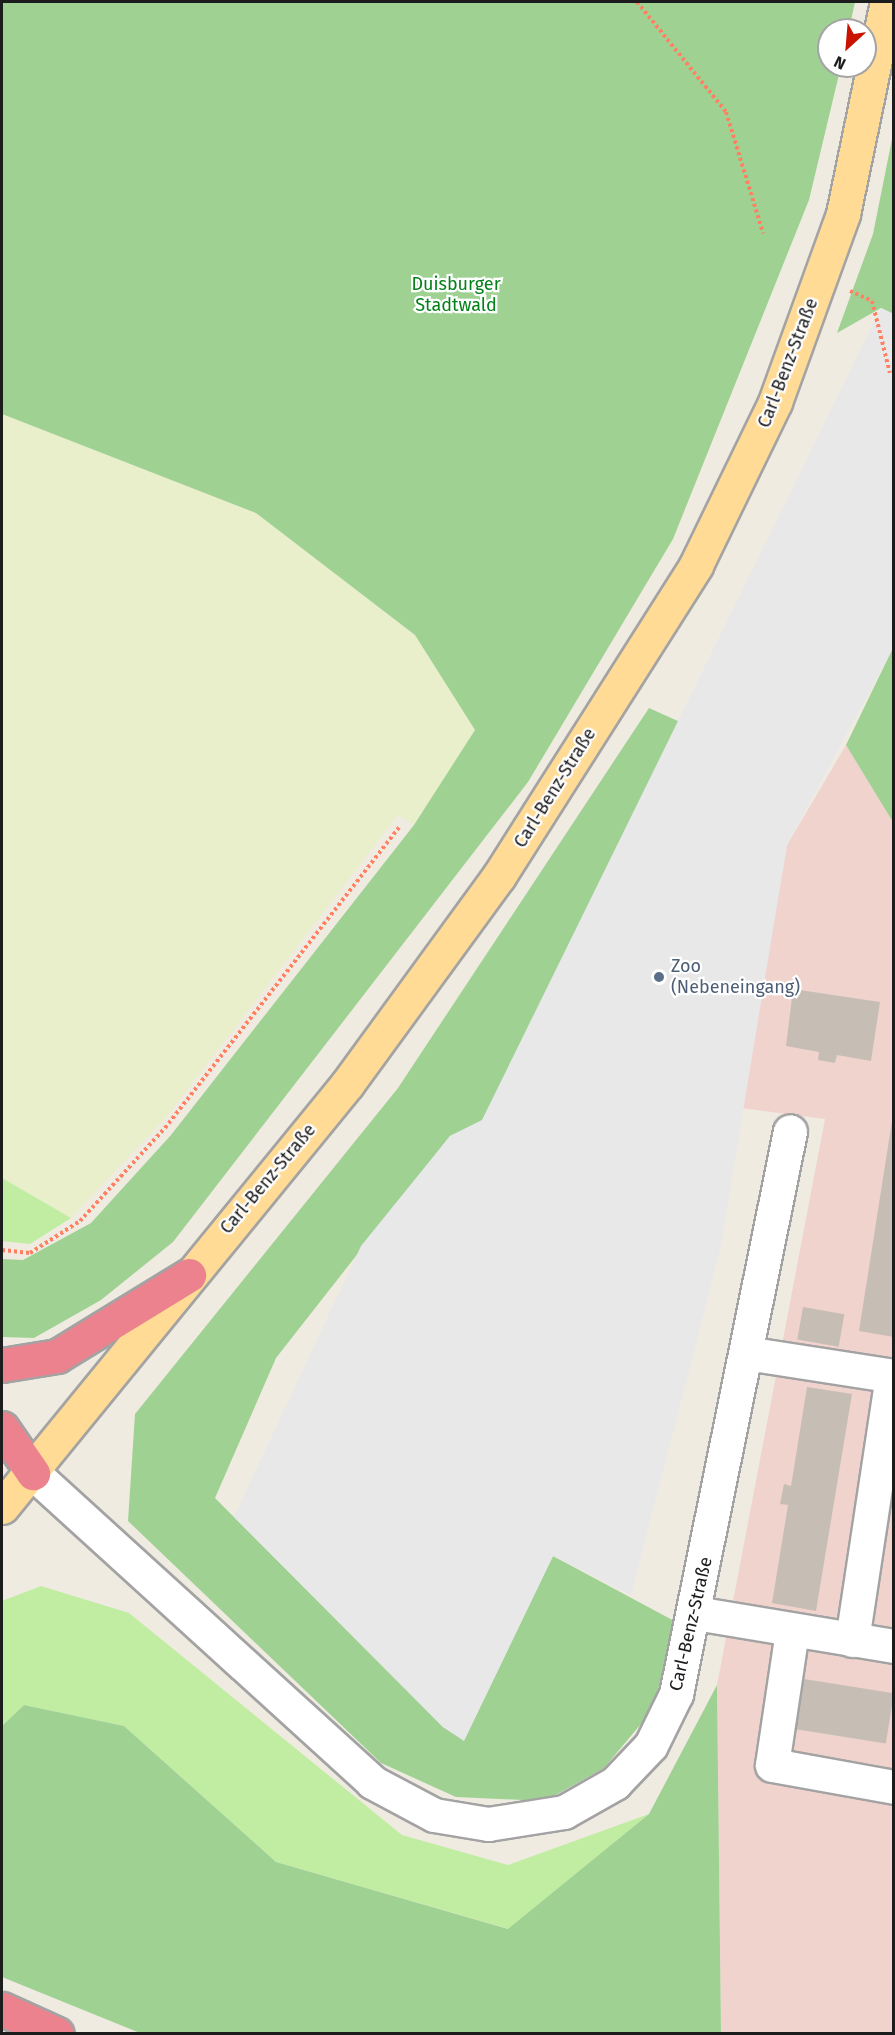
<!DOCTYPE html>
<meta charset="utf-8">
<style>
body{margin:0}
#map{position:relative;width:895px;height:2035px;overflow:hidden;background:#efebe1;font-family:"Fira Sans",sans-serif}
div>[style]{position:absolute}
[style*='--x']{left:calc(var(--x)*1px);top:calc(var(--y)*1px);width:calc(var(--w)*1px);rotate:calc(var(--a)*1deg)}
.commercial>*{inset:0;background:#f1d3ce}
.farmland>*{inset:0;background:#e9efca}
.grass>*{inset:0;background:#c1eda3}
.forest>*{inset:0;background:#9fd193}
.parking>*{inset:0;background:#e8e8e8}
.building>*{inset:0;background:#c6beb4;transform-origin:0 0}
.path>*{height:4px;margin-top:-2px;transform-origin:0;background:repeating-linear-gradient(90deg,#ff8062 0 3px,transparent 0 6px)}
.roads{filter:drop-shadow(2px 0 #a3a3a3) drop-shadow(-2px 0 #a3a3a3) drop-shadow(0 2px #a3a3a3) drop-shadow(0 -2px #a3a3a3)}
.minor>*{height:33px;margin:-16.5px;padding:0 16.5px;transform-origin:16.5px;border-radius:16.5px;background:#fff}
.major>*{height:33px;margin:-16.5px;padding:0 16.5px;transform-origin:16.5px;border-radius:16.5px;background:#ffdb96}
.highway>*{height:33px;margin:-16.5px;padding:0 16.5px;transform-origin:16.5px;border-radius:16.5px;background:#ec828d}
.dots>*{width:16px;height:16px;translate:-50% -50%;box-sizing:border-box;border:3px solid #fff;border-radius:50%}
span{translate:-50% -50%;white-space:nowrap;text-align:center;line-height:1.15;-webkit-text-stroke:4.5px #fff;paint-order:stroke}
.park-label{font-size:18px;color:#048119}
.street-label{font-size:18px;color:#1c1c1c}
.service-label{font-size:18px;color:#4e5e75}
.left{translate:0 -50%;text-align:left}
.frame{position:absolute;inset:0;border:3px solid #1c1c1c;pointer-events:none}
.north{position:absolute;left:817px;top:18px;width:60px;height:60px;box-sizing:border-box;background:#fff;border:2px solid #a4a4a4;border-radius:50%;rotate:206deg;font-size:16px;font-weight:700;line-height:24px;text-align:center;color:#1c1c1c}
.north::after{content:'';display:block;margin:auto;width:21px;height:27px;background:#c91200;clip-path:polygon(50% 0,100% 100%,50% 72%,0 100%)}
</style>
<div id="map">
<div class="commercial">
<i style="clip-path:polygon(846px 745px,894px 822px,893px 2033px,721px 2034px,717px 1685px,825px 1119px,741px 1108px,787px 845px)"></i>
</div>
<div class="farmland">
<i style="clip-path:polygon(2px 414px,256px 513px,415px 635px,476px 730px,414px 825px,398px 815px,168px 1115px,71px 1218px,2px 1178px)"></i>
</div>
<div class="grass">
<i style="clip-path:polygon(2px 1178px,71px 1218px,30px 1244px,2px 1241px)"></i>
<i style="clip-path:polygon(41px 1586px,129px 1613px,402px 1835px,508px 1865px,649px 1814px,509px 1929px,276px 1862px,124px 1726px,24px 1705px,2px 1726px,2px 1601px)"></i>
</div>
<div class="forest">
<i style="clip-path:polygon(2px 2px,855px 2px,849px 30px,829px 30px,829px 66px,841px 66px,809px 200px,673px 539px,528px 782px,173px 1242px,101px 1300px,34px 1338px,2px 1337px,2px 1259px,23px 1260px,91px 1223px,171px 1135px,414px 825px,475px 730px,415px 635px,256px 513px,2px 414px)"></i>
<i style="clip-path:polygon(893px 134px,893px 314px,881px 308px,837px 333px,873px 234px)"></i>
<i style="clip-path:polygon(893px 648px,893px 822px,846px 745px)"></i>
<i style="clip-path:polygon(649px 708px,680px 722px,482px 1121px,450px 1136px,276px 1358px,215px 1498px,443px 1727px,464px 1740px,553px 1556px,678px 1623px,651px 1712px,604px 1768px,545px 1801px,456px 1797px,381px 1763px,128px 1521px,135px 1414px,398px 1088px)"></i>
<i style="clip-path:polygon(717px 1685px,721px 2033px,140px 2033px,2px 1977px,2px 1726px,24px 1705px,124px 1726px,276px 1862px,508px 1929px,649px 1814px)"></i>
</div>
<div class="parking">
<i style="clip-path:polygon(881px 308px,894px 314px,893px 648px,787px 845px,720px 1250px,631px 1595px,553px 1556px,464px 1741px,443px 1727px,234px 1517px,361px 1246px,450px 1136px,482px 1120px)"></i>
</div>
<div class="building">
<i style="clip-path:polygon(793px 989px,880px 1002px,871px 1061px,837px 1055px,835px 1063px,818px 1060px,819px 1052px,786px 1046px)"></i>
<i style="clip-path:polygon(892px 1121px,894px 1121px,894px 1337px,859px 1331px)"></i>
<i style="left:803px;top:1307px;width:42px;height:33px;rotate:10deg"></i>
<i style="clip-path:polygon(807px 1387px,852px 1394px,816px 1611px,772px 1603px,788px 1505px,780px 1504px,784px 1484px,791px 1486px)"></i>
<i style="left:804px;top:1679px;width:91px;height:51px;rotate:9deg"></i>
</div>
<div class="path">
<i style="--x:637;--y:2;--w:141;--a:51"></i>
<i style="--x:726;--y:112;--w:127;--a:73"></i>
<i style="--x:850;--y:291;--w:24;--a:24"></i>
<i style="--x:872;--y:301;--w:74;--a:76"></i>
<i style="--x:2;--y:1250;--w:28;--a:6"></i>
<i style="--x:30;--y:1253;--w:59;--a:-32.6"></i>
<i style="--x:80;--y:1221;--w:126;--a:-47.6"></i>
<i style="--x:165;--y:1128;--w:381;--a:-52.1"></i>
</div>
<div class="roads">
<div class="minor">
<i style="--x:746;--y:1353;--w:150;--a:8.8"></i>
<i style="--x:33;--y:1473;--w:459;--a:42.3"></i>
<i style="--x:372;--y:1782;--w:70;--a:28"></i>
<i style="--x:434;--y:1815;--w:55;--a:9.5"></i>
<i style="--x:488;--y:1824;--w:77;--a:-9"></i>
<i style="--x:564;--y:1812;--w:59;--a:-29.6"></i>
<i style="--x:615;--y:1783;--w:52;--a:-46.5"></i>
<i style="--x:651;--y:1745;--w:57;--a:-63.9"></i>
<i style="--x:676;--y:1694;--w:574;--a:-78.55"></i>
<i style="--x:695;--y:1613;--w:202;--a:9.4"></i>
<i style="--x:792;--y:1631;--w:135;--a:98.5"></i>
<i style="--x:772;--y:1765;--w:124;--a:10.2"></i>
<i style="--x:852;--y:1640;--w:267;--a:-81.4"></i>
</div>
<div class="major">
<i style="--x:2;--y:1507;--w:547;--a:-50.78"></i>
<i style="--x:348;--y:1083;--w:256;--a:-53.9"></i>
<i style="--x:499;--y:876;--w:368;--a:-57.6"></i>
<i style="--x:696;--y:565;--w:181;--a:-64.1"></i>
<i style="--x:775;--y:402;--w:200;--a:-70.1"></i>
<i style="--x:843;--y:214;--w:217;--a:-78.3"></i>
</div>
<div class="highway">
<i style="--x:2;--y:1365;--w:56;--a:-9.3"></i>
<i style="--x:57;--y:1356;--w:155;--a:-31.5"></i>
<i style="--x:2;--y:1428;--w:55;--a:55.4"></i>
<i style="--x:2;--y:2009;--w:60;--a:24.4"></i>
</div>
</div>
<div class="dots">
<i style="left:659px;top:977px;background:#5c6f8a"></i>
</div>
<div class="park-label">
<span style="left:456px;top:295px">Duisburger<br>Stadtwald</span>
</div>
<div class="street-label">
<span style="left:788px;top:363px;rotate:-69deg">Carl-Benz-Straße</span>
<span style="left:555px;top:788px;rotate:-58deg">Carl-Benz-Straße</span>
<span style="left:268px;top:1179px;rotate:-50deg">Carl-Benz-Straße</span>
<span style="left:691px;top:1624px;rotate:-77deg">Carl-Benz-Straße</span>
</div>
<div class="service-label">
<span class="left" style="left:671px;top:977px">Zoo<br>(Nebeneingang)</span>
</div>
<div class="frame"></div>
<div class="north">N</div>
</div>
